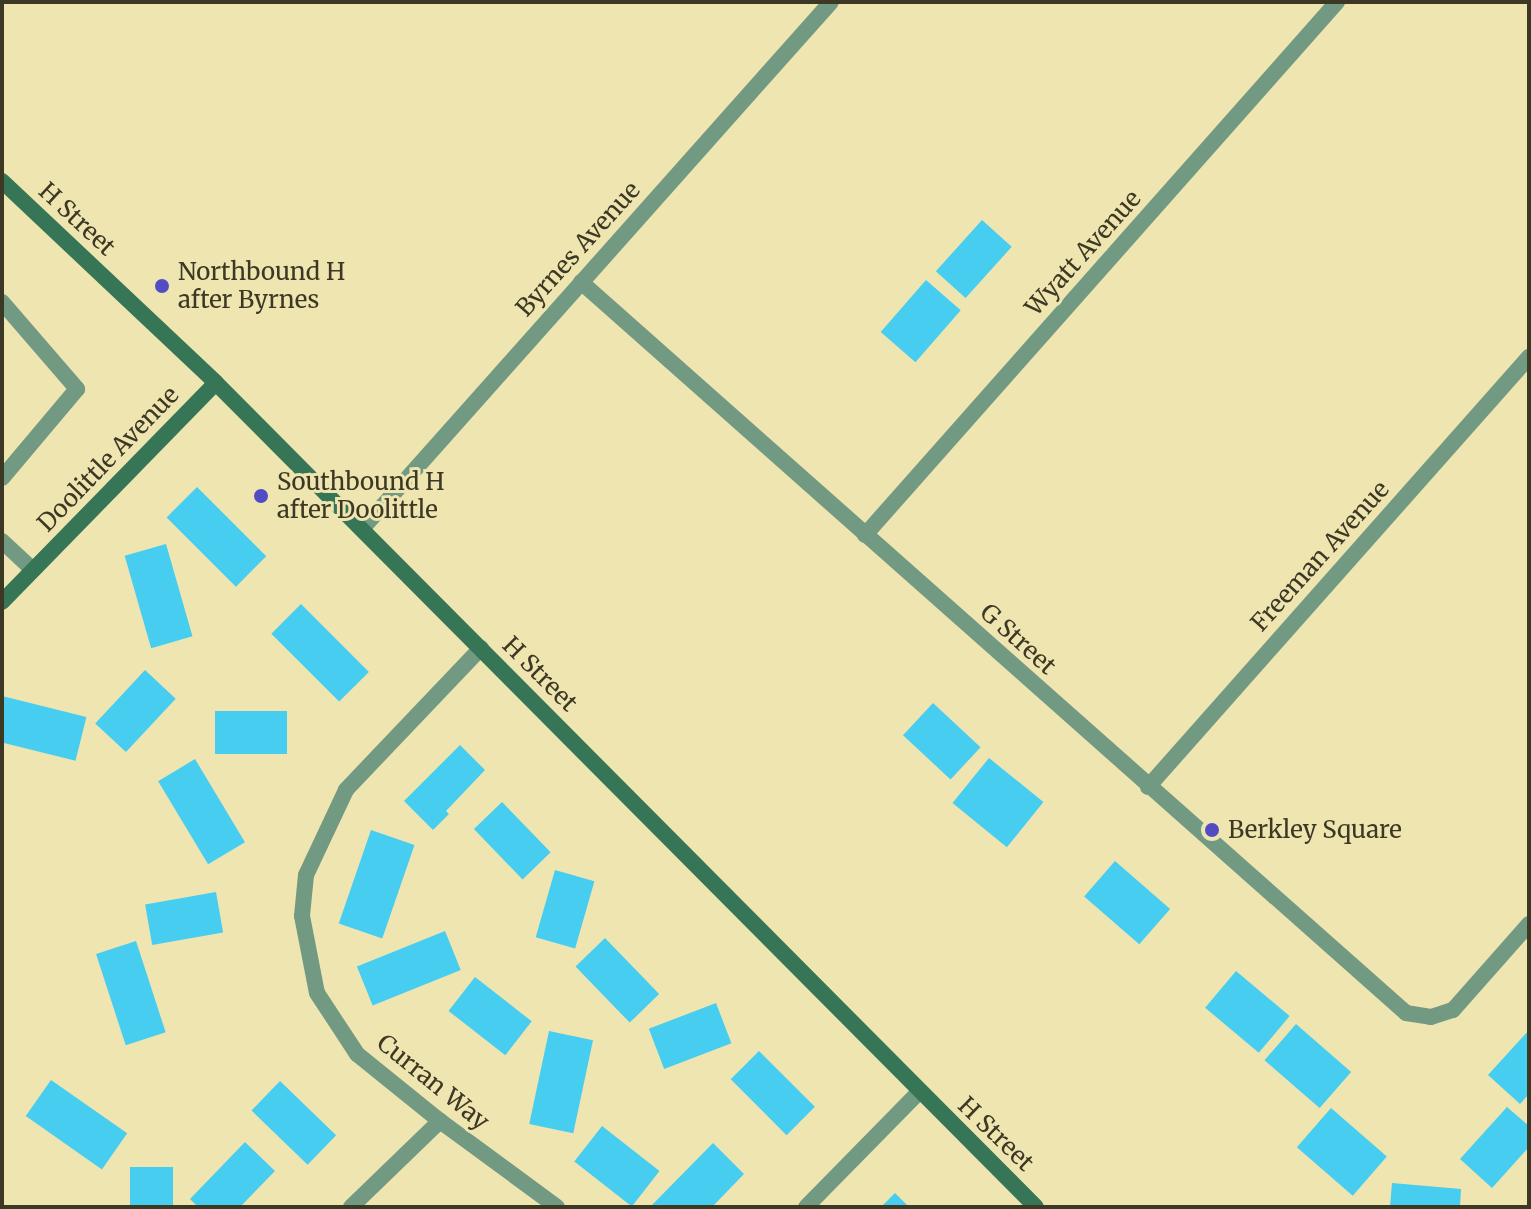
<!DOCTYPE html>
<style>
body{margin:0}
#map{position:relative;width:1531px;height:1209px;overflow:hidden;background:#efe5b1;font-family:Merriweather,serif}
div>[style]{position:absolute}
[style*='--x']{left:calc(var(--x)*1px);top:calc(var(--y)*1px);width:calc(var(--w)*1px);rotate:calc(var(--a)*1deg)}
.building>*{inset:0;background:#46cdf0;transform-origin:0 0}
.lane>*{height:16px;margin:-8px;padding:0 8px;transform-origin:8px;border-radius:8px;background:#729a83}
.street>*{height:16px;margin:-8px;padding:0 8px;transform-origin:8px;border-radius:8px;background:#729a83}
.secondary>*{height:16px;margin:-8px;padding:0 8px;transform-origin:8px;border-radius:8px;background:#367555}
.dots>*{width:22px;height:22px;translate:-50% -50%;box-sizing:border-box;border:4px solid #efe5b1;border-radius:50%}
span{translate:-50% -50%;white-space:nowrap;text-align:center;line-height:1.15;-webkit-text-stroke:6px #efe5b1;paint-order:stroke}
.street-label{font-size:24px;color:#3c3824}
.poi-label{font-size:24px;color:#3c3824}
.left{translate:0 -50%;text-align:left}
.frame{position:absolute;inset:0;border:4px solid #3c3824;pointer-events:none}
</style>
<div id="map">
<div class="building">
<i style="left:982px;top:220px;width:40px;height:69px;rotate:42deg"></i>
<i style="left:926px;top:280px;width:46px;height:69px;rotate:41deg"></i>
<i style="left:197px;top:487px;width:98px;height:43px;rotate:45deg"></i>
<i style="left:166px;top:544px;width:96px;height:43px;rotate:74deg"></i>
<i style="left:301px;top:604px;width:96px;height:42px;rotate:45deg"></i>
<i style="left:145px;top:670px;width:42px;height:73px;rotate:43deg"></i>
<i style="left:2px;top:696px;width:87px;height:45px;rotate:14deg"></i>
<i style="left:933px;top:703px;width:65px;height:44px;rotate:43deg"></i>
<i style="left:215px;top:711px;width:72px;height:43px"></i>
<i style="clip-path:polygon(460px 745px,485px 770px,446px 811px,449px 814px,433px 830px,404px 801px)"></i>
<i style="left:989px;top:758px;width:70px;height:58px;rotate:39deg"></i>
<i style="left:195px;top:759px;width:97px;height:43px;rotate:59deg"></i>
<i style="left:502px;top:802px;width:70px;height:39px;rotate:46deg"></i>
<i style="left:371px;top:830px;width:46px;height:99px;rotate:19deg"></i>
<i style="left:1115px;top:861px;width:73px;height:47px;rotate:41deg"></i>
<i style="left:555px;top:870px;width:41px;height:70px;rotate:16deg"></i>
<i style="left:216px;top:892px;width:41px;height:72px;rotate:80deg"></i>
<i style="left:445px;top:931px;width:42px;height:95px;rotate:68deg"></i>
<i style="left:605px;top:938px;width:78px;height:41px;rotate:46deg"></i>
<i style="left:136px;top:941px;width:96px;height:42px;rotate:72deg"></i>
<i style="left:1236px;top:971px;width:70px;height:48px;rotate:40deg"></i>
<i style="left:475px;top:977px;width:72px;height:43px;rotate:38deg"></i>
<i style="left:716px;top:1003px;width:43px;height:72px;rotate:69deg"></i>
<i style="left:1296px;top:1024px;width:73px;height:48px;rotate:41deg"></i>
<i style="clip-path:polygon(1529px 1030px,1529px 1094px,1520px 1104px,1488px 1075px)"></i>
<i style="left:549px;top:1031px;width:45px;height:95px;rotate:12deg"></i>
<i style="left:759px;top:1051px;width:79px;height:40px;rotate:45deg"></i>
<i style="left:51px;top:1080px;width:93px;height:44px;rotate:35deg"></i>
<i style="left:280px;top:1081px;width:78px;height:41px;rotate:44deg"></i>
<i style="clip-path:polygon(1507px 1107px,1529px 1126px,1529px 1147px,1492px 1188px,1460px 1159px)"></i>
<i style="left:1331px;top:1108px;width:74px;height:52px;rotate:41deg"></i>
<i style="left:602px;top:1126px;width:73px;height:45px;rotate:38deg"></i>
<i style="clip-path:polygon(245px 1142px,275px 1171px,240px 1207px,198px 1207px,190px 1199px)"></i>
<i style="clip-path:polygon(713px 1143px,744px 1174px,712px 1207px,650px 1207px)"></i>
<i style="left:130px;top:1167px;width:43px;height:40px"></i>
<i style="clip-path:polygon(1392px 1183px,1461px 1189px,1460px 1207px,1390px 1207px)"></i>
<i style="clip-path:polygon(895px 1193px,909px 1207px,881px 1207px)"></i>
</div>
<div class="lane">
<i style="--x:2;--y:302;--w:115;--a:49.2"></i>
<i style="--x:77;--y:389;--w:116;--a:130.1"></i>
<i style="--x:2;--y:541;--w:42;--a:43.1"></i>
</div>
<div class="street">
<i style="--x:581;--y:282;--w:1102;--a:41.54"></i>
<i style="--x:1406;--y:1013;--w:25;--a:9"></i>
<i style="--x:1431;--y:1017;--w:23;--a:-18"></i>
<i style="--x:1453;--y:1010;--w:115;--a:-48.5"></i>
<i style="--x:362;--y:529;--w:705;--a:-48.33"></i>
<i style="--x:865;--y:535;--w:712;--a:-48.47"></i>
<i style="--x:481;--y:648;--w:196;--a:133.6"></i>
<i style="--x:346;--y:790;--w:94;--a:115.2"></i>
<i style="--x:306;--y:875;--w:41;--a:95.6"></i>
<i style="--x:302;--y:916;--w:78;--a:79"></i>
<i style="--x:317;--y:993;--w:73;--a:56.7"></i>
<i style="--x:357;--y:1054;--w:107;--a:38.9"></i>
<i style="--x:440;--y:1121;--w:145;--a:36.3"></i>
<i style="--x:1148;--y:787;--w:575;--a:-48.46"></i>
<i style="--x:351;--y:1207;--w:124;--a:-44"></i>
<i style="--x:806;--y:1207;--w:161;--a:-45.5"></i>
</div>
<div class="secondary">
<i style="--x:2;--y:181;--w:294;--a:43.3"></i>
<i style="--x:216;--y:383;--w:1162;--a:45.14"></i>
<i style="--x:2;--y:602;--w:306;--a:-45.7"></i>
</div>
<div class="dots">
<i style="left:162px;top:286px;background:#514cc3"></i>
<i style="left:261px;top:496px;background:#514cc3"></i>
<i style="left:1212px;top:830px;background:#514cc3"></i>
</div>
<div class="street-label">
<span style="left:77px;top:219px;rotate:43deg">H Street</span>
<span style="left:578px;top:249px;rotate:-48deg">Byrnes Avenue</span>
<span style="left:1083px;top:253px;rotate:-48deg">Wyatt Avenue</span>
<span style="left:108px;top:459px;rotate:-46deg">Doolittle Avenue</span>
<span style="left:1320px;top:556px;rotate:-48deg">Freeman Avenue</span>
<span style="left:1018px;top:639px;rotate:42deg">G Street</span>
<span style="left:540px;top:674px;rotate:45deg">H Street</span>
<span style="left:433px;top:1082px;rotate:39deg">Curran Way</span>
<span style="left:996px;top:1134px;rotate:44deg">H Street</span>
</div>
<div class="poi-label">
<span class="left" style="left:178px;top:286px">Northbound H<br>after Byrnes</span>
<span class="left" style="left:277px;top:496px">Southbound H<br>after Doolittle</span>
<span class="left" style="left:1228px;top:830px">Berkley Square</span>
</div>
<div class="frame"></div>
</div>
